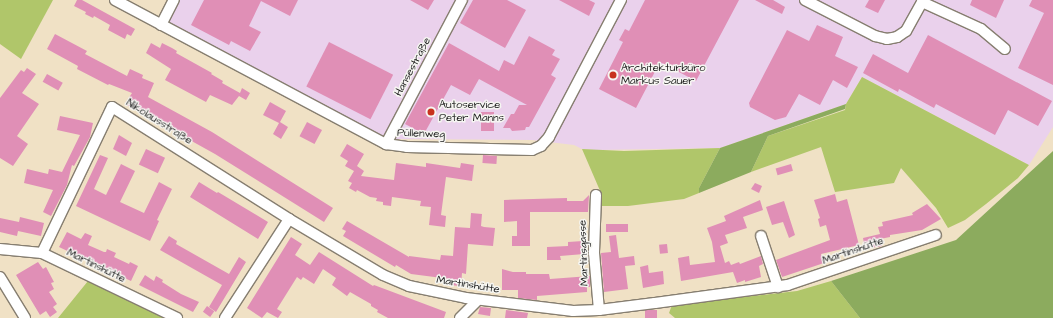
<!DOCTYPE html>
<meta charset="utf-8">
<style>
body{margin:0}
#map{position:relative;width:1053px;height:318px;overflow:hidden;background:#f0e1c5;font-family:"Architects Daughter",sans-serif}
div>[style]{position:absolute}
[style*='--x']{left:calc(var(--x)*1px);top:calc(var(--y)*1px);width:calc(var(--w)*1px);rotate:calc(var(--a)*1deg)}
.built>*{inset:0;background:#ead1ec}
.green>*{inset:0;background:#b0c66a}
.forest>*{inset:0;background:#8cab5e}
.building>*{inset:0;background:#e08fb6;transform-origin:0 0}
.roads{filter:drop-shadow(1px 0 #867e70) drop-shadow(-1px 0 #867e70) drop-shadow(0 1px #867e70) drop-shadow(0 -1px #867e70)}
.minor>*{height:10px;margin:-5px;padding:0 5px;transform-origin:5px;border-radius:5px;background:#fff}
.dots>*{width:11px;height:11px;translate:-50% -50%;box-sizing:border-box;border:2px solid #f6f6f2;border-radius:50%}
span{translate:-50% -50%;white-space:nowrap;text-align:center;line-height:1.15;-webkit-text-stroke:3px #f6f6f2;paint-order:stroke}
.street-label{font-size:11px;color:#1c1c1c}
.poi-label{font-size:11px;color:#1c1c1c}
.left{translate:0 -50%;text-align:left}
</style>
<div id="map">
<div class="built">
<i style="clip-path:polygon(179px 0,1053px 0,1053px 127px,1029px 165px,862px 77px,846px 104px,720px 148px,595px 150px,582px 149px,574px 145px,532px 140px,384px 139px,166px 24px)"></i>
</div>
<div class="green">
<i style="clip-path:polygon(0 0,53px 0,21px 59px,0 44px)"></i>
<i style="clip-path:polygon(862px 77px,1029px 165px,1018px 178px,986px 204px,965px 220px,948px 228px,936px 208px,901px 168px,894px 183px,835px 192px,821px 147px,751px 172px,768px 136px,845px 110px,846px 104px)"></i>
<i style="clip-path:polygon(720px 148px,699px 188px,699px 193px,684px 199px,628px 206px,600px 206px,601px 193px,582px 149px,624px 151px)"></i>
<i style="clip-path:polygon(88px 281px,116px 295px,165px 318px,58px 318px)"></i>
<i style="clip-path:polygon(831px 281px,860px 318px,675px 318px,669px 313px,672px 305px,797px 291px)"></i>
</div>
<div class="forest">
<i style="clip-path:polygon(846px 104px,845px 109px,768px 136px,751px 172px,699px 193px,699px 188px,720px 148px)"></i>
<i style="clip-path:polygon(1053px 151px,1053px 318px,860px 318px,831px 281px,956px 240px)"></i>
</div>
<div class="building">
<i style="clip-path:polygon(77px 0,82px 0,135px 29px,131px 36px,127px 34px,125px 39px,108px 30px,110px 25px,94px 16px,93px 18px,85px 14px,86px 12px,74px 6px)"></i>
<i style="clip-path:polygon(204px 0,298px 0,290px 16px,261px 1px,249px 26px,261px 32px,250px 51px,231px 41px,229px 45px,191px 25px)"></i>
<i style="clip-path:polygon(410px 0,434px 0,428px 10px)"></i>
<i style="clip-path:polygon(473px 0,507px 0,526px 10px,505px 48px,460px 23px)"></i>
<i style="clip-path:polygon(559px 0,589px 0,595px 3px,589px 16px)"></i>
<i style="clip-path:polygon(645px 0,739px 0,696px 81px,660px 62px,636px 108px,599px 89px,623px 42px,619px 40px,625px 29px,629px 31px)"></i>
<i style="clip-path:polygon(755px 0,773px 0,785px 7px,782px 14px)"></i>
<i style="clip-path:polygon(869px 0,885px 0,878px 13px,865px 7px)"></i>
<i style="clip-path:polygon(972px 0,1004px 0,996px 18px,970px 5px)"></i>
<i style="clip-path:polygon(1032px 0,1053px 0,1053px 85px,1018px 68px,1044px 13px,1029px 6px)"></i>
<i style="clip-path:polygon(817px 25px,843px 37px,835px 56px,858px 67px,847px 88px,833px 80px,820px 105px,799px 94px,786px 117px,775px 120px,750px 107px,749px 103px,787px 30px,809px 41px)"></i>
<i style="clip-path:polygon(55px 34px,87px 51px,85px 54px,127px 76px,130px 69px,143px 75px,142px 78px,154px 83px,148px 97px,212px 132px,333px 208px,324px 222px,215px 154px,125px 104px,132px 93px,109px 84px,108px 85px,77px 69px,78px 66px,47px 49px)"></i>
<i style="clip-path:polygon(928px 35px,1052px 101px,1038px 126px,1008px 110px,995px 135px,936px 104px,934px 108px,899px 89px,898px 92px,863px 73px,873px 54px,908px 73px)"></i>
<i style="clip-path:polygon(529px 36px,555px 50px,552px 55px,560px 59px,551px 75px,556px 78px,529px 127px,526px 127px,525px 130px,512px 131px,510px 128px,503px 128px,511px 114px,514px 114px,519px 105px,527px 105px,479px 79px,470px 95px,451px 85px,424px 134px,405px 124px,449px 43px,499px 71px,504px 60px,514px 65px)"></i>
<i style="left:329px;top:42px;width:72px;height:50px;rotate:27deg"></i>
<i style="clip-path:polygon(151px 43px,160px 48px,162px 43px,172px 48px,177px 51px,176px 53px,212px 73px,211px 74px,223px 81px,222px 83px,240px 93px,242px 88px,250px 93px,246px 100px,239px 96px,232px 105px,210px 95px,206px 102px,165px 80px,171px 69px,146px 53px)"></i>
<i style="clip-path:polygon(27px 68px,36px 74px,22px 93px,39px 104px,17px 136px,28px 144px,13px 166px,0 158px,0 98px,21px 70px,24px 72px)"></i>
<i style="left:47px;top:74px;width:18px;height:9px;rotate:29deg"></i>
<i style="clip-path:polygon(270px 102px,286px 111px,280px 122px,288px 127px,281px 139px,273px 134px,279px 123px,263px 115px)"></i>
<i style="left:481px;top:112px;width:13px;height:19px"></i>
<i style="clip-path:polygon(60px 116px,93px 123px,90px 137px,74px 166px,72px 165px,67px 185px,51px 216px,43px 212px,53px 190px,24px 183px,27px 169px,48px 174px,49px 169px,62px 172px,80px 135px,57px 130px)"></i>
<i style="left:307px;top:122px;width:17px;height:16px;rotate:28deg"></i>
<i style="clip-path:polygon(119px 135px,132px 143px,126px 156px,113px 149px)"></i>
<i style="clip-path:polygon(347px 144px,364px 154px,357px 166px,364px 171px,361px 176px,394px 180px,396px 163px,426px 167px,426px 163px,460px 168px,461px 163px,474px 165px,472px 181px,446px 177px,441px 215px,446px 216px,445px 227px,429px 225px,431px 207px,420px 206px,421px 201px,392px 197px,391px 206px,383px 205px,383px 202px,376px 201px,377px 198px,370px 197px,357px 190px,356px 192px,349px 188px,352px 183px,348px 181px,354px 171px,345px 166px,348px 161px,340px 156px)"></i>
<i style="left:146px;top:149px;width:21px;height:17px;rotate:25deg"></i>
<i style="clip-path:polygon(100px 155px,108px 158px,94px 189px,106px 195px,121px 164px,135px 171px,120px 202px,144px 213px,159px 182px,172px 189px,157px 220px,159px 221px,150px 241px,76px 206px)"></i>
<i style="left:483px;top:155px;width:14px;height:8px;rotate:4deg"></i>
<i style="left:791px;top:164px;width:7px;height:16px;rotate:74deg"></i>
<i style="clip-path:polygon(199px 182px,217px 193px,218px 192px,268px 222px,258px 239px,190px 197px)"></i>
<i style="clip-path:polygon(755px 183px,762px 186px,759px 193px,751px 189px)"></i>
<i style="clip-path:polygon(835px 194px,837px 202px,847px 199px,859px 245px,821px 254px,824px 263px,782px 277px,776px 260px,830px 240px,826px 225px,820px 227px,818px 219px,820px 218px,814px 200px)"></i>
<i style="clip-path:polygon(589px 195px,588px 212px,530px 212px,530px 246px,512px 246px,512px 236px,517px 236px,517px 221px,504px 222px,504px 200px,567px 198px,567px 201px,583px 201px)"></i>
<i style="clip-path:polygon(760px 200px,763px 210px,743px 217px,747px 228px,725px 235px,728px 243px,720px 246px,725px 263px,729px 261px,731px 265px,739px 262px,740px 264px,761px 256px,763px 264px,759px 266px,761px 277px,745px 282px,745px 280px,737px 283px,733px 272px,681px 281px,678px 258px,689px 256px,690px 265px,715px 262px,712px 242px,707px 228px,726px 221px,724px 216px)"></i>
<i style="clip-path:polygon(784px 201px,795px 235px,789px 238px,783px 222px,772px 225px,766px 207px)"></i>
<i style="clip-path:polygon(927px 204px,941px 219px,922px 230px,890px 235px,890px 237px,880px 239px,882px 246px,865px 249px,863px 238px,880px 234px,878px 227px,883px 226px,882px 222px,913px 215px,912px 213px)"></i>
<i style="clip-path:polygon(471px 213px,482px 214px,481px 226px,484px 227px,495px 228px,493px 246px,468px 244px,466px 274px,462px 273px,461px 286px,449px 285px,450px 279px,411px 274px,396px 265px,395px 267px,343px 236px,346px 231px,342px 229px,347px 221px,409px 257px,409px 256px,440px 260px,441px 255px,453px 256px,455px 227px,470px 228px)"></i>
<i style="clip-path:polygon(20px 217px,44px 223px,41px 236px,18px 231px,17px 236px,0 232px,0 218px,19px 222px)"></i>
<i style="left:628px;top:224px;width:8px;height:22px;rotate:90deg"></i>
<i style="clip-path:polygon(67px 232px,81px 239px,85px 233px,92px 236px,88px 245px,104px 252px,106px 252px,107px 249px,116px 253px,114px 257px,129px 264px,130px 262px,138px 266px,131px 281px,59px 247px)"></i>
<i style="clip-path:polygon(616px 235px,619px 258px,634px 256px,635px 265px,625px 266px,628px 289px,604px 292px,601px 253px,611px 252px,609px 236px)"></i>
<i style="clip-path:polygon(169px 236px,177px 241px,176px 244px,229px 274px,239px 257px,246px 262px,216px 312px,209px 307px,222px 285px,160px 250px)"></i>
<i style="clip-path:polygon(291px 237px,302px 244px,295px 255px,310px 265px,319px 252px,373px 286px,374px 285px,446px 312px,444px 318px,388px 318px,377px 312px,378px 310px,371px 306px,371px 304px,350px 292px,347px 296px,332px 285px,336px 278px,323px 269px,314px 284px,303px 277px,301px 280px,297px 277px,277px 309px,282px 312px,278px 318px,267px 312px,262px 318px,247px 308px)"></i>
<i style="clip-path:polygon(583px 241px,584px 254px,560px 256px,561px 260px,547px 260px,547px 247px,568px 246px,568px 242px)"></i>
<i style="left:667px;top:244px;width:9px;height:8px;rotate:84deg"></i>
<i style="clip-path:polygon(38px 262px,43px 269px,46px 267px,54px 282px,51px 283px,54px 289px,49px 292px,57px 304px,53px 307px,57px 312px,50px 317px,46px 311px,40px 315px,16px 275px)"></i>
<i style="clip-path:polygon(648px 265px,649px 273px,663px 271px,664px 284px,643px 288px,640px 267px)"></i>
<i style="clip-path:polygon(502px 269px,513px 272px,526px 272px,526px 274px,549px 274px,550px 279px,590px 276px,590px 287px,587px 287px,587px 292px,537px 296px,537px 300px,518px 298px,518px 290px,502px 290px)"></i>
<i style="clip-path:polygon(145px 275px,154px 281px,156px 276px,163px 280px,162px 282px,181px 294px,199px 302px,193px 312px,139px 285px)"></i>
<i style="left:207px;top:306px;width:9px;height:7px;rotate:36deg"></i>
<i style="clip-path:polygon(480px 307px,491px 308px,490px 316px,478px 314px)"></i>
<i style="clip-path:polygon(506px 310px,528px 313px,527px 318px,505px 318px)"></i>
<i style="left:657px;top:310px;width:8px;height:12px;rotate:90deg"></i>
</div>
<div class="roads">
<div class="minor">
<i style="--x:115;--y:0;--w:307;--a:28"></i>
<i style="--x:386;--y:144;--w:21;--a:8"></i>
<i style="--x:407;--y:147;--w:125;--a:1.4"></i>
<i style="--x:532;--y:150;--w:10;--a:-24"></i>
<i style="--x:541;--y:146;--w:12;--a:-48"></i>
<i style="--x:549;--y:137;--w:155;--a:-62.3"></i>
<i style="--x:805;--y:0;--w:79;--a:27.2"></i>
<i style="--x:875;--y:36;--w:12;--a:14"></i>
<i style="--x:887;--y:39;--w:10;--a:-11"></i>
<i style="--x:897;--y:37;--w:11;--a:-34"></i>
<i style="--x:906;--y:31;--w:35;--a:-61"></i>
<i style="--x:922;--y:2;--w:65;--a:24.6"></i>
<i style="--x:981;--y:29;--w:31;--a:40"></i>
<i style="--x:161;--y:25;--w:28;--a:-63"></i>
<i style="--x:386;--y:144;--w:163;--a:-62.2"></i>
<i style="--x:596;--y:195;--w:58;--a:92"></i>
<i style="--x:594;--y:253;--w:57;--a:85"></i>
<i style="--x:761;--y:236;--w:54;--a:71.6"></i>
<i style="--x:0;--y:249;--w:42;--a:5.4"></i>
<i style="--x:42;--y:253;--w:150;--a:25.7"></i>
<i style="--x:42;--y:253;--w:162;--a:-64.4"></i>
<i style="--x:112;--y:107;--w:209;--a:32.3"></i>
<i style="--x:289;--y:219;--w:109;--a:30.8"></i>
<i style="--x:383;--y:275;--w:28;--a:23"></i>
<i style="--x:409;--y:286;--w:58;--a:11.9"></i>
<i style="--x:466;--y:298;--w:108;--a:6.9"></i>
<i style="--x:573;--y:311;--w:26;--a:-2"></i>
<i style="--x:599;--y:310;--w:56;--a:-7.1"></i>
<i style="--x:655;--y:303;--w:134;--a:-7.7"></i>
<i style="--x:788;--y:285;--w:156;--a:-18.7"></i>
<i style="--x:0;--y:277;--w:48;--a:58.6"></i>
<i style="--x:225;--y:318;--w:118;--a:-57.1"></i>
<i style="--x:460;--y:318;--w:25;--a:-45"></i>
</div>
</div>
<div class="dots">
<i style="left:613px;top:75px;background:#c8321e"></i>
<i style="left:431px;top:112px;background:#c8321e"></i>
</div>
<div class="street-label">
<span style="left:413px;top:67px;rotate:-62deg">Hansestraße</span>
<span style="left:159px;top:122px;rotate:32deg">Nikolausstraße</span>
<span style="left:421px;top:134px;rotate:2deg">Püllenweg</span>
<span style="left:853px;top:251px;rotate:-19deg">Martinshütte</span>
<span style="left:584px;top:253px;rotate:-92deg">Martinsgasse</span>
<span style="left:96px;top:266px;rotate:26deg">Martinshütte</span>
<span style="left:468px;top:285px;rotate:9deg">Martinshütte</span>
</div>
<div class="poi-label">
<span class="left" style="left:621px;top:75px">Architekturbüro<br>Markus Sauer</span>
<span class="left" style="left:439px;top:112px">Autoservice<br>Peter Manns</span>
</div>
</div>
